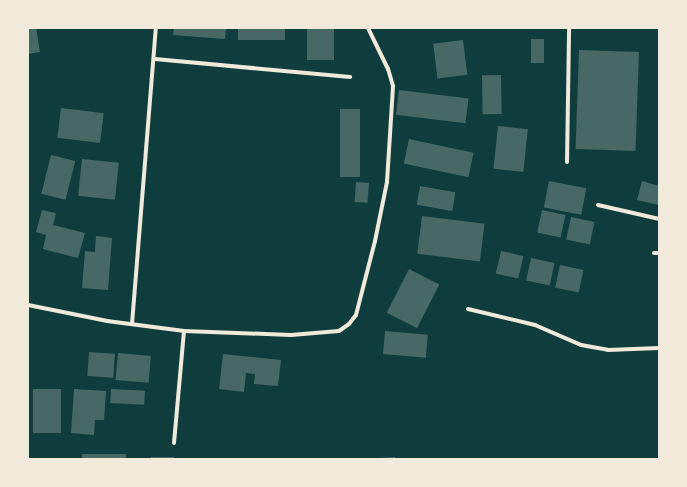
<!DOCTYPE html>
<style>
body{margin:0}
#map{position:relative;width:687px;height:487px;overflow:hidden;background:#0f3d3e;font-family:Montserrat,sans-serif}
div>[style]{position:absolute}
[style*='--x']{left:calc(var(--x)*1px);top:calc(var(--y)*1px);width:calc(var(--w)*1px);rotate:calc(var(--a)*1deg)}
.building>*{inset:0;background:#486865;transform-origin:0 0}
.minor>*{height:4px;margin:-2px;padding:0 2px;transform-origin:2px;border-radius:2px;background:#f1e9da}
span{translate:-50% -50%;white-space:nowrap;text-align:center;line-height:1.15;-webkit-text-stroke:4px #f1e9da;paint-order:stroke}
.frame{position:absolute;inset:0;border:29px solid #f1e9da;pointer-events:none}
</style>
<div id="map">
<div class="building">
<i style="clip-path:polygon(28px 28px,36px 28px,40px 52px,28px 54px)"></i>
<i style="clip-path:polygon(174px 28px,226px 28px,225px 39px,173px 35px)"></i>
<i style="left:238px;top:28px;width:47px;height:12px"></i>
<i style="left:307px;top:28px;width:27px;height:32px"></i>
<i style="left:531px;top:39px;width:13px;height:24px"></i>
<i style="left:463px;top:40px;width:35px;height:30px;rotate:83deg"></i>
<i style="left:579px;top:50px;width:60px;height:99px;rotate:2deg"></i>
<i style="left:501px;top:75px;width:39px;height:19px;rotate:89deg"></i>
<i style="left:399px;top:90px;width:70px;height:25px;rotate:7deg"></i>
<i style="left:61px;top:108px;width:43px;height:30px;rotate:7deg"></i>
<i style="left:340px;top:109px;width:20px;height:68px"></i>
<i style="left:498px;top:126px;width:30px;height:43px;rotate:6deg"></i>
<i style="left:409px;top:139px;width:66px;height:25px;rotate:12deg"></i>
<i style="left:51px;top:155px;width:25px;height:40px;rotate:14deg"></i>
<i style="left:82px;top:159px;width:37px;height:37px;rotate:6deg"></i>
<i style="left:549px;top:181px;width:38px;height:27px;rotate:11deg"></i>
<i style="clip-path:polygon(642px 181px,659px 186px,659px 205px,637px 200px)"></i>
<i style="left:356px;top:182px;width:13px;height:20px;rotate:4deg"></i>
<i style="left:420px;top:186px;width:36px;height:19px;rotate:10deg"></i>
<i style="clip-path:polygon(42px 210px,56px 213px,53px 225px,85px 233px,78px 258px,43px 249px,46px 235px,36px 232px)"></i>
<i style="left:542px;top:210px;width:24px;height:23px;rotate:12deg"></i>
<i style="left:422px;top:216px;width:63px;height:38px;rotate:7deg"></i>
<i style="left:571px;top:217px;width:24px;height:23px;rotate:12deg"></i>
<i style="clip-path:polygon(96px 236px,112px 238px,108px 290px,82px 288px,85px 251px,95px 252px)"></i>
<i style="left:501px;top:251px;width:23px;height:23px;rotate:13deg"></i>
<i style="left:531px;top:258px;width:24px;height:23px;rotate:12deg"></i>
<i style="left:560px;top:265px;width:24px;height:23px;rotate:12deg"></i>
<i style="left:409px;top:269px;width:34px;height:49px;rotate:27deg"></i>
<i style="left:385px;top:331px;width:43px;height:23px;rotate:5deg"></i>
<i style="left:89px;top:352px;width:26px;height:24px;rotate:4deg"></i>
<i style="left:118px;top:353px;width:33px;height:27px;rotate:5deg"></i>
<i style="clip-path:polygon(223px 354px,281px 360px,278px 386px,254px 384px,255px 374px,246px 373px,244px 392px,219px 389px)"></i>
<i style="left:33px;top:389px;width:28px;height:44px"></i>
<i style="clip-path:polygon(74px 389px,106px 391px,104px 420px,95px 420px,94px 435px,71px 433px)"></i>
<i style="left:111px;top:389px;width:34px;height:14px;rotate:3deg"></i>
<i style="left:82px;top:454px;width:44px;height:5px"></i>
<i style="left:151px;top:457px;width:23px;height:2px"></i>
<i style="clip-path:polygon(395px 457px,395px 459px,380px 459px,380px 458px)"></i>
</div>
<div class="minor">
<i style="--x:155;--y:59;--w:196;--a:5.3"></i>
<i style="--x:567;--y:162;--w:134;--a:-89.1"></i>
<i style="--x:598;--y:205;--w:63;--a:12.9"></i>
<i style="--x:654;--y:253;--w:5;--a:0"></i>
<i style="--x:28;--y:305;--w:81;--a:11.4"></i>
<i style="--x:107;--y:321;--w:78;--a:7.4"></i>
<i style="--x:184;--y:331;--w:107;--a:2.1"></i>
<i style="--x:291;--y:335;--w:48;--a:-4.8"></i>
<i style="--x:339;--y:331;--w:12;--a:-35"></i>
<i style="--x:349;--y:324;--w:11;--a:-52"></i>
<i style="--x:356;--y:315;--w:76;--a:-75.6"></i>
<i style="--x:375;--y:241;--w:60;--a:-78.5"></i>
<i style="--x:387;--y:182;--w:96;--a:-86.4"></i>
<i style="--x:393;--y:86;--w:18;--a:-106"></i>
<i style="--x:388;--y:69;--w:46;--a:-116"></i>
<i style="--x:468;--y:309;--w:69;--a:13.4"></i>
<i style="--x:535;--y:325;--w:50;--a:23.5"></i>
<i style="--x:581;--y:345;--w:27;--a:10"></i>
<i style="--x:608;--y:350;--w:51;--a:-2.2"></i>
<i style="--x:132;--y:324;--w:297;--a:-85.4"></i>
<i style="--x:174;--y:443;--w:112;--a:-84.9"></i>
</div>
<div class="frame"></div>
</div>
